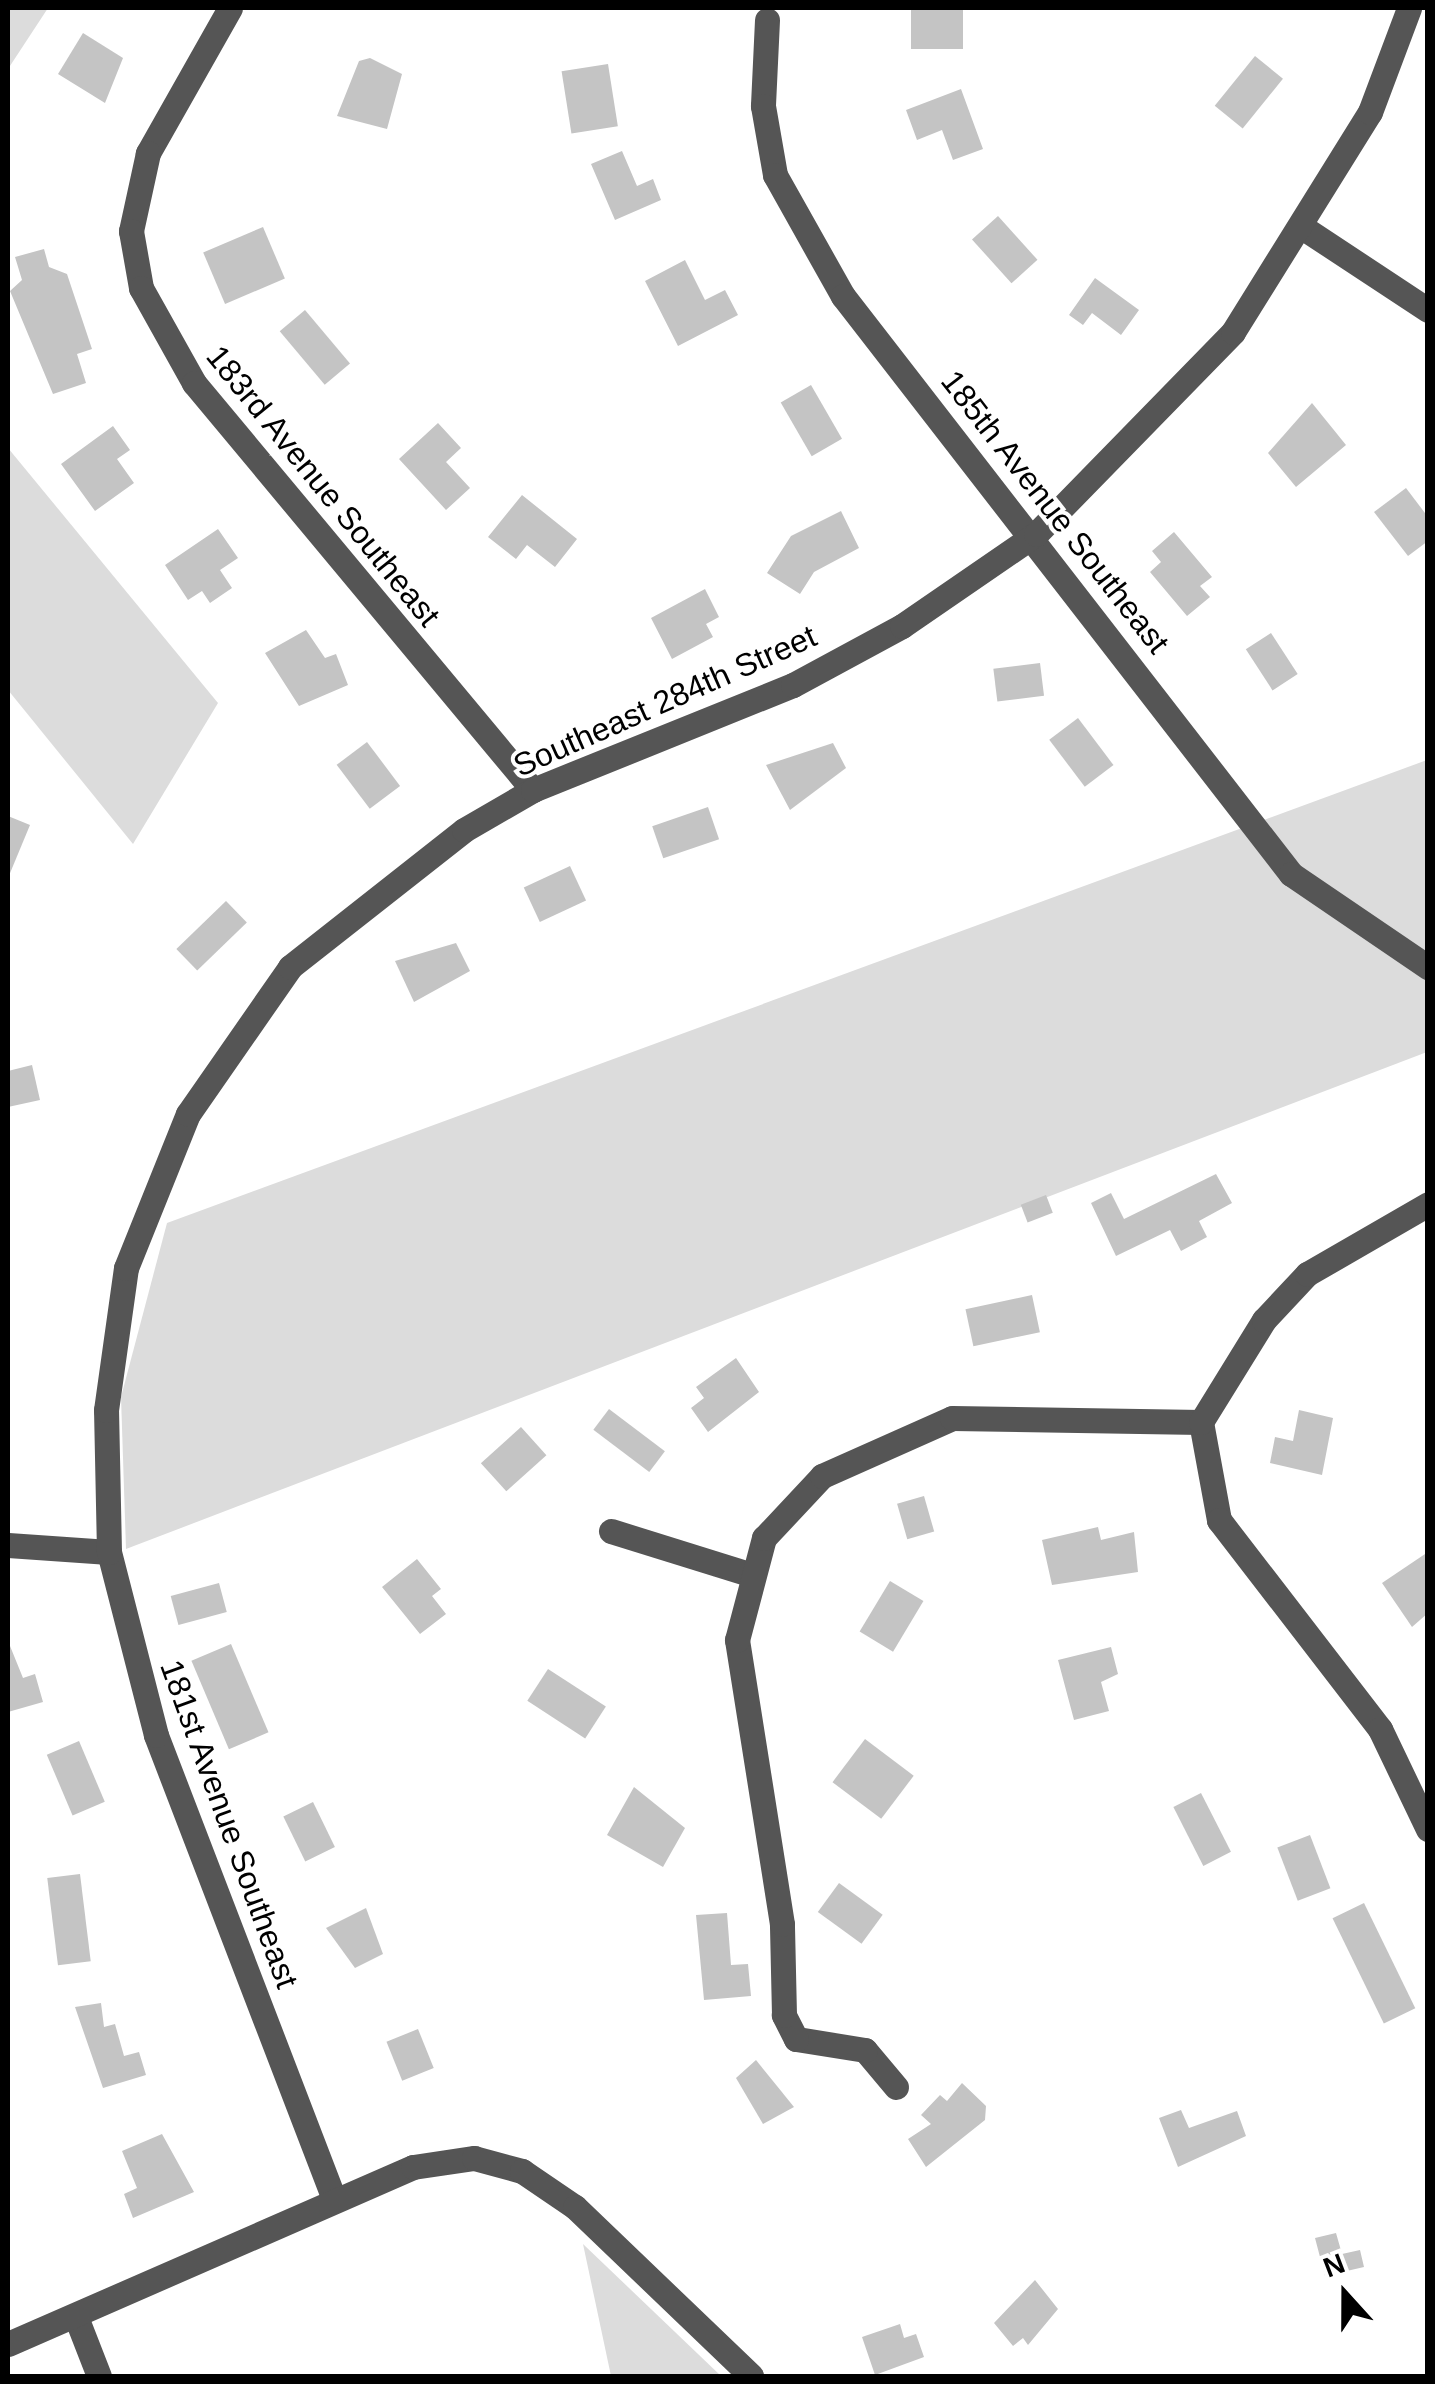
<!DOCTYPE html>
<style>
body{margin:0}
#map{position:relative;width:1435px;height:2384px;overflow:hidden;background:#fff;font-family:Arial,sans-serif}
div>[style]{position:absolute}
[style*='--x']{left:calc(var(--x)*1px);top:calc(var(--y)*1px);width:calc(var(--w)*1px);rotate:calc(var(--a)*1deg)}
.green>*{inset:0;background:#dcdcdc}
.building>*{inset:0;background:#c4c4c4;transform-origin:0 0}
.minor>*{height:25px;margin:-12.5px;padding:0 12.5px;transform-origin:12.5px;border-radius:12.5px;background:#555}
span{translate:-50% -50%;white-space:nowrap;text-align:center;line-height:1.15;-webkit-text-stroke:8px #fff;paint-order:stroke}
.street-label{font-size:32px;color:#000}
.frame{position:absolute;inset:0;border:10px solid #000;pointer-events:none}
.north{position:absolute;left:1295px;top:2244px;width:100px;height:100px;-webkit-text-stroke:8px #fff;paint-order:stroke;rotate:339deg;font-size:28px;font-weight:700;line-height:40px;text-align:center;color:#000}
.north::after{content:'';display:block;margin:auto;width:35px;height:45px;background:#000;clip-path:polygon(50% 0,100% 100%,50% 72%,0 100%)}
</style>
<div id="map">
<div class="green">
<i style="clip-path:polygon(8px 8px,48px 8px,8px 69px)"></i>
<i style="clip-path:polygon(8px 448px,218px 703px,133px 844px,8px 690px)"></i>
<i style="clip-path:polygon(1427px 760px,1427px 1052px,126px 1549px,121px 1397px,167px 1223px)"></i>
<i style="clip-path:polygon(583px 2244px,721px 2376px,611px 2376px)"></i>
</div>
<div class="building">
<i style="left:911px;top:8px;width:52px;height:41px"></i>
<i style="clip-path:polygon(83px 33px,123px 58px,105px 103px,58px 74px)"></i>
<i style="left:1255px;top:56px;width:36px;height:64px;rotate:39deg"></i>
<i style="clip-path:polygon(370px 58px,402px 74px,387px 129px,337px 116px,359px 61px)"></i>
<i style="left:608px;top:64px;width:63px;height:47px;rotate:81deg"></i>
<i style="clip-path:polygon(961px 89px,983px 149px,953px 160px,942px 130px,917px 140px,906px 110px)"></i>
<i style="clip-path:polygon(622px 151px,637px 186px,653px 179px,661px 200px,615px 220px,591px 164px)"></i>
<i style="left:998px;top:216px;width:59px;height:35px;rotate:48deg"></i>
<i style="left:263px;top:227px;width:56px;height:65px;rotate:67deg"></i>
<i style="clip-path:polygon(44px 249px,49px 267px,67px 274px,92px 349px,77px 354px,86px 383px,53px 394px,10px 291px,22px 280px,15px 257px)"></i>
<i style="clip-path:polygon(685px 260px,705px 300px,725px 290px,738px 315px,678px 346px,645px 281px)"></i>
<i style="clip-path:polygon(1095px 278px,1139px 310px,1121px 335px,1092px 313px,1083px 325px,1069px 315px)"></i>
<i style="left:305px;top:310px;width:70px;height:33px;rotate:50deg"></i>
<i style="left:811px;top:385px;width:62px;height:35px;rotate:60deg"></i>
<i style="clip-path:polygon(1312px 403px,1346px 445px,1296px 487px,1268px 453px)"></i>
<i style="clip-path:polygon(438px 423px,461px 448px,446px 462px,470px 488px,446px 510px,399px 459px)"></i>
<i style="clip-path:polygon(113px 426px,130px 450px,117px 459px,134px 483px,95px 511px,61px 464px)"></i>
<i style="clip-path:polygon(1406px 488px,1428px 517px,1428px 541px,1408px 556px,1374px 512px)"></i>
<i style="clip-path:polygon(522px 495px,577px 539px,555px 567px,527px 545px,516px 559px,488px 537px)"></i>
<i style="clip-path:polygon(841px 511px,859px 548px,814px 572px,800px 594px,767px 573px,791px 536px)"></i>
<i style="clip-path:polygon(218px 529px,238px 558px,220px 570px,232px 588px,210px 603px,202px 591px,188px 600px,165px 565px)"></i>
<i style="clip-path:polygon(1174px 532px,1212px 577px,1200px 586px,1210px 597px,1187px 616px,1150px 572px,1161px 562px,1152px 551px)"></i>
<i style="clip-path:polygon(705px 589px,719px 617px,706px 624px,713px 637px,672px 659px,651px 618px)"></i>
<i style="clip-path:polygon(306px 630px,325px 658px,336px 654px,348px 685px,299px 706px,265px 653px)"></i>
<i style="left:1271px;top:633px;width:49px;height:30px;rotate:57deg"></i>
<i style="left:1040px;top:663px;width:33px;height:47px;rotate:83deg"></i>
<i style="left:1078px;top:718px;width:59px;height:36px;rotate:53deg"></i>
<i style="left:367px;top:742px;width:55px;height:38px;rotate:53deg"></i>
<i style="clip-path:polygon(833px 743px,846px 768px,790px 810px,766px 765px)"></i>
<i style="left:708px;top:807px;width:34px;height:59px;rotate:71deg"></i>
<i style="clip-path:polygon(8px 816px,30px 825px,8px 878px)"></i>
<i style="left:570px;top:866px;width:38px;height:51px;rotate:65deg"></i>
<i style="left:226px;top:901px;width:30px;height:69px;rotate:46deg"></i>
<i style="clip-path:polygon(456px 943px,470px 971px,414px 1002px,395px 961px)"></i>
<i style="clip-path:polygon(32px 1065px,40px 1100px,8px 1107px,8px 1071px)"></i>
<i style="clip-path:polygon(1216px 1174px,1232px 1203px,1199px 1221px,1207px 1237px,1181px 1251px,1170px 1230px,1116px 1256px,1091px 1203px,1111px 1193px,1124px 1219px)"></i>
<i style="left:1046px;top:1195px;width:19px;height:27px;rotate:69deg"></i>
<i style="left:1032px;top:1295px;width:38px;height:68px;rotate:78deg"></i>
<i style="clip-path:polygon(736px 1358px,759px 1392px,708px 1432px,691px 1408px,704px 1398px,696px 1387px)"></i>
<i style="left:609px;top:1409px;width:70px;height:26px;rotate:37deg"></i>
<i style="clip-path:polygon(1299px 1410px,1333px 1418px,1322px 1475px,1270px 1463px,1275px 1437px,1293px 1441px)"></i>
<i style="left:521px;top:1427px;width:38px;height:54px;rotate:48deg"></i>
<i style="left:924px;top:1496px;width:37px;height:28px;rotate:74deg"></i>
<i style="clip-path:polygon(1098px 1527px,1101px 1540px,1134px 1532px,1138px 1572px,1052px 1585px,1042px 1540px)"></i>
<i style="clip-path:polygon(1428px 1552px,1428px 1613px,1412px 1627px,1382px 1583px)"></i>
<i style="clip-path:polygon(417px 1559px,441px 1589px,432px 1596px,446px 1614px,420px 1634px,382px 1587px)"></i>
<i style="left:890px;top:1581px;width:39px;height:59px;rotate:31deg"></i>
<i style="left:219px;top:1583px;width:30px;height:50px;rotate:75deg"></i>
<i style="clip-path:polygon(8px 1641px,23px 1678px,35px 1674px,43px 1702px,8px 1712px)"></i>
<i style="left:231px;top:1644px;width:96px;height:43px;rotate:67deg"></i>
<i style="clip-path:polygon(1111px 1647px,1118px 1674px,1101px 1682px,1109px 1711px,1074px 1720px,1058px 1660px)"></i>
<i style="left:548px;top:1669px;width:69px;height:38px;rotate:33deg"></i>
<i style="left:865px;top:1739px;width:61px;height:54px;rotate:37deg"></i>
<i style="left:79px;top:1741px;width:66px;height:35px;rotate:67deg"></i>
<i style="clip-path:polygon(634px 1787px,685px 1828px,663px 1867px,607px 1835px)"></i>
<i style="left:1201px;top:1793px;width:66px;height:31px;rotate:63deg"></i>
<i style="left:313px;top:1802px;width:50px;height:33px;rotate:64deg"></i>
<i style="left:1310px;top:1835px;width:57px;height:35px;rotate:69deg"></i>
<i style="left:80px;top:1874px;width:88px;height:33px;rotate:83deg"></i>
<i style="left:839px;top:1883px;width:54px;height:36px;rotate:36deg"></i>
<i style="left:1364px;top:1903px;width:117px;height:35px;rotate:64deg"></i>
<i style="clip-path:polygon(366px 1908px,383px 1954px,355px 1968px,326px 1928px)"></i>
<i style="clip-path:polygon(727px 1913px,731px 1965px,748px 1964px,751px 1996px,704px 2000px,696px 1915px)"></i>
<i style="clip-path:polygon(101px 2003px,104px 2027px,115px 2024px,124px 2056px,139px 2052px,146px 2075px,103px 2088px,75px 2007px)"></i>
<i style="left:418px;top:2029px;width:42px;height:34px;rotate:68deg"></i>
<i style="clip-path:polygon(756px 2060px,794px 2107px,763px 2124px,736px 2078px)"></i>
<i style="clip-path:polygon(962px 2083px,986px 2106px,985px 2120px,926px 2167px,908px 2139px,931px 2124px,921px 2115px,940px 2095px,947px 2101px)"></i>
<i style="clip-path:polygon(1181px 2110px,1189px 2128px,1237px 2111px,1246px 2136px,1178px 2167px,1159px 2118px)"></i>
<i style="clip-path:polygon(162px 2134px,194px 2192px,133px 2218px,124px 2194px,137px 2188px,122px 2151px)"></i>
<i style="clip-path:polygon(1336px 2233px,1342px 2254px,1360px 2250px,1364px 2267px,1325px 2276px,1315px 2238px)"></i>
<i style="clip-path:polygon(1035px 2280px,1058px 2309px,1028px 2345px,1023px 2338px,1013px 2346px,994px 2323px)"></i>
<i style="clip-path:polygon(900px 2324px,904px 2338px,916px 2334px,924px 2357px,875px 2375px,862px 2337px)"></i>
</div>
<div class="minor">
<i style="--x:230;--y:8;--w:167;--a:119.5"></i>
<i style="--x:148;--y:153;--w:80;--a:102.3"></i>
<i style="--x:131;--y:231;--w:58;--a:80"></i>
<i style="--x:141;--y:288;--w:109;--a:60.8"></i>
<i style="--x:194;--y:383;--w:530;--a:50.21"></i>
<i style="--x:767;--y:20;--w:86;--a:92.7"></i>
<i style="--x:763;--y:106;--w:70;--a:80.1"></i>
<i style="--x:775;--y:175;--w:139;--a:60.7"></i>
<i style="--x:843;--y:296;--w:731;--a:52.22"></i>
<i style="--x:1291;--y:874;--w:166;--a:34.2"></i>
<i style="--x:1302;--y:227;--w:151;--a:33.4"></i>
<i style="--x:1201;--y:1422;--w:100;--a:79.6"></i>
<i style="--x:1219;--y:1520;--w:264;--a:52.4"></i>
<i style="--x:1380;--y:1729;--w:111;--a:64.4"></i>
<i style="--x:611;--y:1531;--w:145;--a:17.3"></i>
<i style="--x:8;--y:1545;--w:101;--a:4"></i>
<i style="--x:896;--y:2087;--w:48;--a:-130"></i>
<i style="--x:865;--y:2050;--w:70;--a:-170.9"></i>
<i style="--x:796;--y:2039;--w:27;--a:-117"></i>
<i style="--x:784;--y:2015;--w:91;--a:-91.3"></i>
<i style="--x:782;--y:1924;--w:288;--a:-99"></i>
<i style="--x:737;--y:1640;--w:106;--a:-75.2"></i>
<i style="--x:764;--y:1538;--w:85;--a:-46.9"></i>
<i style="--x:822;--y:1476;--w:142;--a:-24"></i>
<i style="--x:952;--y:1418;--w:249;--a:0.9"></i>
<i style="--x:1201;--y:1422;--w:120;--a:-58.3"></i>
<i style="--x:1264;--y:1320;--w:63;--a:-46.9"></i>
<i style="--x:1307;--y:1274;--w:140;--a:-30"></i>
<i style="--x:334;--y:2199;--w:497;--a:-111"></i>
<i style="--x:156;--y:1735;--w:189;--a:-104.4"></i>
<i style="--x:109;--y:1552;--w:142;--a:-91.2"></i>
<i style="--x:106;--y:1410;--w:143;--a:-82"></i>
<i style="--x:126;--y:1268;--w:166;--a:-68.1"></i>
<i style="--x:188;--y:1114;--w:179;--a:-55.2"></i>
<i style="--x:290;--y:967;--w:221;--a:-38.2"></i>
<i style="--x:464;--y:830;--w:80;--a:-30.1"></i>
<i style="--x:533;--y:790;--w:280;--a:-22"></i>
<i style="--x:793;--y:685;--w:124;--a:-28.4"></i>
<i style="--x:902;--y:626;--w:163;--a:-34.5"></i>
<i style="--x:1036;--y:534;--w:282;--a:-45.7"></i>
<i style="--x:1233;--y:332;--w:259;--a:-58.1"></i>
<i style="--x:1370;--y:112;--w:111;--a:-69.4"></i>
<i style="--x:76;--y:2317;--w:63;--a:68.7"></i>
<i style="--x:8;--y:2344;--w:442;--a:-23.6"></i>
<i style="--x:413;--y:2167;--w:62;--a:-8.4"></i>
<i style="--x:474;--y:2158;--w:50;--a:15.2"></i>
<i style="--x:522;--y:2171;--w:64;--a:34.2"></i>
<i style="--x:575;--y:2207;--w:244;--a:43.8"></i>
</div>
<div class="street-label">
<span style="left:323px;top:486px;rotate:51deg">183rd Avenue Southeast</span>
<span style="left:1055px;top:512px;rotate:52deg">185th Avenue Southeast</span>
<span style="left:665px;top:701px;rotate:-24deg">Southeast 284th Street</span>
<span style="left:229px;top:1824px;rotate:70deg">181st Avenue Southeast</span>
</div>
<div class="frame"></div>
<div class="north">N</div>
</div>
